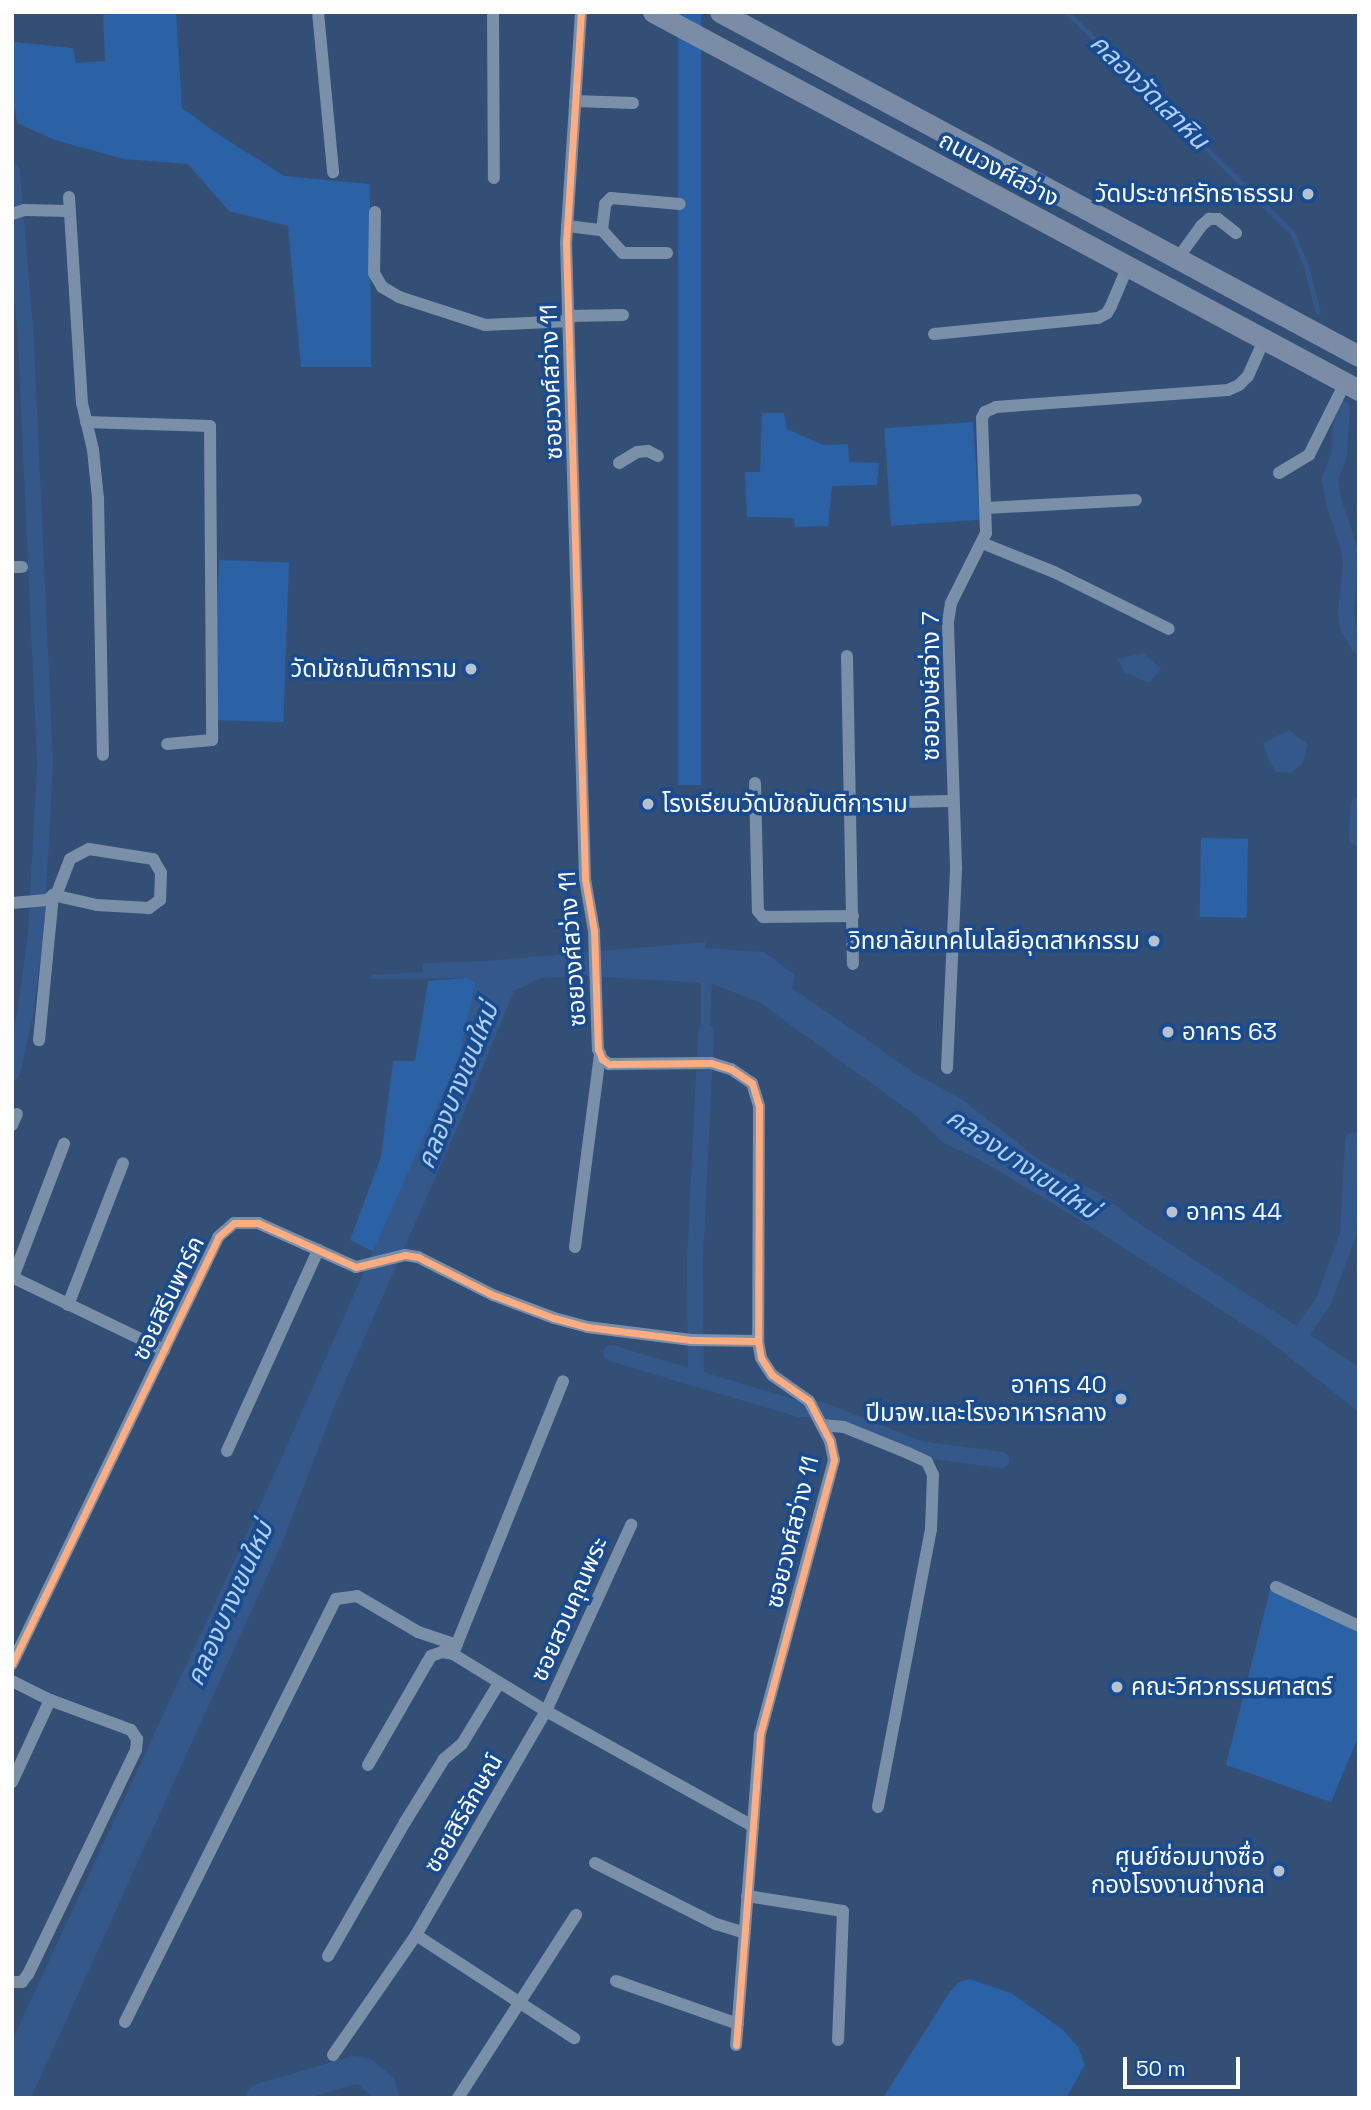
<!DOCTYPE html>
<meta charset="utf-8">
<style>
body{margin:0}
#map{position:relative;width:1371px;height:2110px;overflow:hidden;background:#334f75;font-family:"Space Grotesk","Noto Sans Thai",sans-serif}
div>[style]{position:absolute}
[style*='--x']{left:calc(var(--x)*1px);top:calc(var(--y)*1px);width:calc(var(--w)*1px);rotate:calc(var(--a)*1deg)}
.green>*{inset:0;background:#2b62a6;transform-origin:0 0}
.water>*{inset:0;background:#335889}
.stream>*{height:4.5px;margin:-2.25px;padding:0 2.25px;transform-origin:2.25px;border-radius:2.25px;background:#335889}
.canal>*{height:16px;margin:-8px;padding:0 8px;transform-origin:8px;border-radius:8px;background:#335889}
.river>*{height:28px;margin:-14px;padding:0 14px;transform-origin:14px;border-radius:14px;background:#335889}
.minor>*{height:12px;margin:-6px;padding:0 6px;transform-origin:6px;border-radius:6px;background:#7a8fa8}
.primary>*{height:21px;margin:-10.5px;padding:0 10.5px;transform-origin:10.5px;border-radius:10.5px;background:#7a8ca6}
.cycleway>*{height:7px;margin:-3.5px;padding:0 3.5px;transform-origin:3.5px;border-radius:3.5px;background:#ffac80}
.dots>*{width:19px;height:19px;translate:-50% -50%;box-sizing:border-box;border:4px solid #184b90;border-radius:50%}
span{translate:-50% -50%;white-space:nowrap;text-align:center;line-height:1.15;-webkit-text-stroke:7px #184b90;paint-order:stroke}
.street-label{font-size:24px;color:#fff}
.poi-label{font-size:24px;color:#fff}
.right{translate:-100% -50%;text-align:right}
.left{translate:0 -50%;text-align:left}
.water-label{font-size:26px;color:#b1d0f6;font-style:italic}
.frame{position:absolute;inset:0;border:14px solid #fff;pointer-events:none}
.scale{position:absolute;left:1123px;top:2057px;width:117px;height:32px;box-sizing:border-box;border:4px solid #fff;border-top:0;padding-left:9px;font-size:21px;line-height:24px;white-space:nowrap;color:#fff;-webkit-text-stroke:5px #184b90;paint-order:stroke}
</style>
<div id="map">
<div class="green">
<i style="clip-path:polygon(103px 12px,176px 12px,182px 108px,215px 132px,284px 176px,370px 184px,371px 367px,301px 367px,288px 226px,229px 211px,188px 164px,124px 159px,55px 140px,17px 123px,12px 91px,12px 36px,14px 42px,73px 48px,76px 63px,105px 61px)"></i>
<i style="left:678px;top:12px;width:23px;height:773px"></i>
<i style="clip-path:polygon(762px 413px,784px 413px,787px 429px,823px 445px,848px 444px,849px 462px,879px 463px,877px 485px,832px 486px,828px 526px,795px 527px,794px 518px,747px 517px,745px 472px,760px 472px)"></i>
<i style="left:973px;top:422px;width:98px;height:89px;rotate:86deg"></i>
<i style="left:219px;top:560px;width:70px;height:160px;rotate:2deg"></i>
<i style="left:1201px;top:838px;width:47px;height:79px;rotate:1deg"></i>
<i style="clip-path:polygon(467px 978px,476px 982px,460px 1055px,374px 1252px,350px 1240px,381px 1157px,393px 1061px,415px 1061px,428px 981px)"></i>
<i style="clip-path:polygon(1270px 1590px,1359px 1632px,1359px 1735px,1331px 1802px,1226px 1765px)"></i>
<i style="clip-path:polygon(969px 1979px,1011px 1993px,1063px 2030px,1078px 2047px,1085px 2065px,1066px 2098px,883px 2098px,949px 1993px,959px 1982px)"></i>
</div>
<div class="water">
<i style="clip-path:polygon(1143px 653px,1161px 668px,1149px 683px,1124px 672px,1118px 659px)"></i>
<i style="clip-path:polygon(1289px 730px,1308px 744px,1302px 764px,1291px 773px,1276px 772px,1269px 761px,1263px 743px)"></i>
<i style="clip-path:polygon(705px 942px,705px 948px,764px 952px,795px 975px,792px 988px,919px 1076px,960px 1098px,1041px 1161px,1103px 1196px,1141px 1225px,1359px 1367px,1359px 1412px,1265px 1338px,1083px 1222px,982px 1161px,942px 1142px,915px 1115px,759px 1002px,712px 984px,709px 1053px,701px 1052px,701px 983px,588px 976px,541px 978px,514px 991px,462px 1117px,334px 1407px,283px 1541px,31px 2098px,12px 2098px,12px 2041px,270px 1484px,460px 1055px,476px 982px,467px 978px,371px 979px,372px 975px,423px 972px,423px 963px,486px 961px)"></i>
</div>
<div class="stream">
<i style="--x:1067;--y:12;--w:315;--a:44.4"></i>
<i style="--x:1292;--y:232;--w:36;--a:67"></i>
<i style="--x:1306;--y:265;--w:48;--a:75.4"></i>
</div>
<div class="canal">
<i style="--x:12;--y:171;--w:173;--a:85.3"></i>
<i style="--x:26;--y:343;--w:423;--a:87.4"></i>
<i style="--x:45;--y:766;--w:168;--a:93.1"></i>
<i style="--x:36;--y:934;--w:81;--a:97.8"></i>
<i style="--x:25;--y:1014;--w:60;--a:102.4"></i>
<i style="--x:1342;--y:408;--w:47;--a:93.7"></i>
<i style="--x:1339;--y:455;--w:26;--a:111"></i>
<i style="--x:1330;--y:479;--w:24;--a:81"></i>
<i style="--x:1334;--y:503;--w:43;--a:71.1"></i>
<i style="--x:1348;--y:544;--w:21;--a:82"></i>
<i style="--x:1351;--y:565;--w:45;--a:96.3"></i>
<i style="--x:1346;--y:610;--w:17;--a:83"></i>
<i style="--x:1348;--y:627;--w:22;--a:60"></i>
<i style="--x:1357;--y:838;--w:33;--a:-87"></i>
<i style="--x:1291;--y:1348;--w:58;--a:-55.5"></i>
<i style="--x:1324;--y:1300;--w:69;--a:-69.7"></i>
<i style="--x:1348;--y:1235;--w:95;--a:-87"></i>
<i style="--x:611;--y:1353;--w:196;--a:16.6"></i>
<i style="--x:799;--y:1409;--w:20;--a:0"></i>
<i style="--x:819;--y:1409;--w:109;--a:21.6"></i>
<i style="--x:920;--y:1449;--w:82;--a:7.7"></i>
<i style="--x:696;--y:1379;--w:120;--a:-90.5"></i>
<i style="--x:695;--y:1259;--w:227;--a:-87.2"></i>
</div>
<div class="river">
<i style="--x:260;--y:2098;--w:98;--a:-16.6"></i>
<i style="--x:354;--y:2070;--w:11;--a:10"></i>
<i style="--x:365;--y:2072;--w:23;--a:41"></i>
<i style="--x:382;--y:2087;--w:11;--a:75"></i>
</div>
<div class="minor">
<i style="--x:318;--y:12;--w:161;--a:84.6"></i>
<i style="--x:493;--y:12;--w:166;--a:89.7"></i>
<i style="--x:581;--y:12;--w:230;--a:93.7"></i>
<i style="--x:566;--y:242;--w:637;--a:88.29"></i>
<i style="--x:585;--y:879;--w:53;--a:80.2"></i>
<i style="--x:594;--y:931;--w:118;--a:88.1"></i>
<i style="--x:598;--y:1049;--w:11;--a:68"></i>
<i style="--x:602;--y:1059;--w:9;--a:36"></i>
<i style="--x:609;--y:1064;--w:102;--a:-0.6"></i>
<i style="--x:711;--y:1063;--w:21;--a:17"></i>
<i style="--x:731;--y:1069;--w:25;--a:34"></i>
<i style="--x:752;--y:1083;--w:24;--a:73"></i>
<i style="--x:759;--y:1106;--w:235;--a:90.2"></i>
<i style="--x:758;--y:1341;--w:17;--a:80"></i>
<i style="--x:761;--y:1358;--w:20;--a:57"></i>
<i style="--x:772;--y:1375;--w:45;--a:35.1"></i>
<i style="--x:809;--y:1401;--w:45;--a:62.3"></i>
<i style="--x:830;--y:1441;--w:19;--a:78"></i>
<i style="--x:834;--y:1460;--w:284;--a:105.1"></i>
<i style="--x:760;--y:1734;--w:312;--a:94.4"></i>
<i style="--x:575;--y:101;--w:58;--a:2"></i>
<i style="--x:69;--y:197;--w:206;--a:86.4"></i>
<i style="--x:82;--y:403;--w:48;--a:76.8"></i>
<i style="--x:93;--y:450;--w:48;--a:84.1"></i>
<i style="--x:98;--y:498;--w:257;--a:88.9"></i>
<i style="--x:375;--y:212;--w:61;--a:90.9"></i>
<i style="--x:374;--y:273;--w:16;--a:60"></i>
<i style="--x:382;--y:287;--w:20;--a:30"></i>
<i style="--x:399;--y:297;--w:90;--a:18"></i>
<i style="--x:485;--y:325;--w:84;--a:-2.7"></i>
<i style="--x:12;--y:214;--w:13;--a:-18"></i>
<i style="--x:24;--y:210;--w:44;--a:1.3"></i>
<i style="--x:567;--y:226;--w:35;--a:7"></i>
<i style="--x:602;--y:230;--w:31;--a:48"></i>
<i style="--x:623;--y:253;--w:44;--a:0"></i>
<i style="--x:602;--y:230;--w:26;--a:-83"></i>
<i style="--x:605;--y:204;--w:8;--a:-45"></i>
<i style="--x:611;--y:198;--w:69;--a:5"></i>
<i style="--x:1178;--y:258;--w:39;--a:-54"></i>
<i style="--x:1201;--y:226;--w:11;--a:-41"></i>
<i style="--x:1209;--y:219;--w:9;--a:0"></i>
<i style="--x:1218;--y:219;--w:23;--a:38"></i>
<i style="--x:568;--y:316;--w:55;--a:-1"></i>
<i style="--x:934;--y:334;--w:165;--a:-5.6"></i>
<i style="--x:1098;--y:318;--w:10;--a:-29"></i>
<i style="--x:1107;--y:313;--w:8;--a:-60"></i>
<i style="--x:1111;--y:306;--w:43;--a:-67"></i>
<i style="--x:86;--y:422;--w:124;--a:1.8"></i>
<i style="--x:210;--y:426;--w:314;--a:89.6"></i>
<i style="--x:212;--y:740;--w:45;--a:174.9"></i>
<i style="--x:619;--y:463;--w:21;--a:-31"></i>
<i style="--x:637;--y:452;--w:11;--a:-5"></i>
<i style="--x:648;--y:451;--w:11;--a:27"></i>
<i style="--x:1279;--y:473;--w:35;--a:-31"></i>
<i style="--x:1309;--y:455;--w:80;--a:-63.4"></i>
<i style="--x:986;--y:508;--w:150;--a:-3.1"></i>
<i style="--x:982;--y:543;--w:78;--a:21.9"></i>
<i style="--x:1054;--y:572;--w:128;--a:26.4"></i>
<i style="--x:12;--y:567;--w:10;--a:0"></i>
<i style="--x:847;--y:656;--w:308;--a:88.9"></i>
<i style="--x:755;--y:783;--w:128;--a:88.7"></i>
<i style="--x:758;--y:911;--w:8;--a:50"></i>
<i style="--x:763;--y:917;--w:90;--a:-0.6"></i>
<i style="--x:850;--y:803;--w:102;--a:-1.1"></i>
<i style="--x:12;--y:903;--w:35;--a:-5"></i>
<i style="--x:47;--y:900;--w:12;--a:-35"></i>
<i style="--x:57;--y:893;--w:36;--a:-69"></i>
<i style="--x:70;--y:859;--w:21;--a:-28"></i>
<i style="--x:89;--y:849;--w:65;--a:8.9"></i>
<i style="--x:153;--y:859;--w:16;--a:60"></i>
<i style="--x:161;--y:873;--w:27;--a:92"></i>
<i style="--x:160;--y:900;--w:14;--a:144"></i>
<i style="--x:149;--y:908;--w:52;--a:-176.7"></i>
<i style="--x:97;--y:905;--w:45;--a:-167.2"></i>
<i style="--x:53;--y:895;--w:146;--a:95.5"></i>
<i style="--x:947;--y:1068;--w:202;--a:-87.4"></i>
<i style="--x:956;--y:866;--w:244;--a:-91.9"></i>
<i style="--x:948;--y:622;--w:19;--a:-81"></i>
<i style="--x:951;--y:603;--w:78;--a:-63.4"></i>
<i style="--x:986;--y:533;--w:115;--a:-92"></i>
<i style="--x:982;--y:418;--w:7;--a:-63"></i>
<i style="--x:985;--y:412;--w:12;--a:-24"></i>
<i style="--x:996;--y:407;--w:233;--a:-4.2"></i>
<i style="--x:1228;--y:390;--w:12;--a:-24"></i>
<i style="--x:1239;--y:385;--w:13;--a:-45"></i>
<i style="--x:1248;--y:376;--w:39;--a:-66"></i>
<i style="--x:12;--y:1125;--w:12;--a:-66"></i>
<i style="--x:575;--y:1247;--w:195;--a:-82.6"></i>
<i style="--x:12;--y:1277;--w:169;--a:25.7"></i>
<i style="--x:12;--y:1280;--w:146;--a:-69.1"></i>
<i style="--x:68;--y:1305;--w:152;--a:-68.8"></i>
<i style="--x:822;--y:1425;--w:22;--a:5"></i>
<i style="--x:844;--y:1427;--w:69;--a:22.1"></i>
<i style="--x:908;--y:1453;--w:21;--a:25"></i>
<i style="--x:927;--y:1462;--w:14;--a:65"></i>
<i style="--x:933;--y:1475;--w:54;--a:92.1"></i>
<i style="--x:931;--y:1529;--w:283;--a:100.8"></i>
<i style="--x:227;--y:1451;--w:221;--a:-65.6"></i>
<i style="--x:1276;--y:1587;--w:92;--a:25.2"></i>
<i style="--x:454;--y:1651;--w:291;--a:-68"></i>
<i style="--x:12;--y:1664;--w:474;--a:-64.2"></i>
<i style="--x:218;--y:1237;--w:21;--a:-41"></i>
<i style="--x:234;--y:1223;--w:24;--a:0"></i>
<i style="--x:258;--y:1223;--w:107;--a:24.2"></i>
<i style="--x:356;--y:1267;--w:50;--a:-13.8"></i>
<i style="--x:405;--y:1255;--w:13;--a:9"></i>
<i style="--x:418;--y:1257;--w:84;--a:26.9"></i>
<i style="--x:493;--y:1295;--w:65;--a:20.7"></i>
<i style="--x:554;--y:1318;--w:34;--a:15"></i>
<i style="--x:587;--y:1327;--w:105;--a:7.1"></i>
<i style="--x:691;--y:1340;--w:67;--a:0.9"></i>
<i style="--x:12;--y:1681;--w:42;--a:26.6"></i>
<i style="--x:50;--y:1700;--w:86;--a:20.3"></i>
<i style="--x:131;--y:1730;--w:11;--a:56"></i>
<i style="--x:137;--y:1739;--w:11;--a:95"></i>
<i style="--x:136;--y:1750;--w:249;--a:115.7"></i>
<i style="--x:28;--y:1974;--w:10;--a:127"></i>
<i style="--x:22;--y:1982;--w:10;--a:180"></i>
<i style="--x:368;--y:1765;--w:118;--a:-60"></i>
<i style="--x:427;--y:1663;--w:8;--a:-60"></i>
<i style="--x:431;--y:1656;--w:12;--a:-20"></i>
<i style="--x:442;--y:1652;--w:11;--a:10"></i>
<i style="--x:453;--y:1654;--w:109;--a:31.5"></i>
<i style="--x:546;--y:1711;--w:237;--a:29.1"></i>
<i style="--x:12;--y:1782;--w:90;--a:-65.1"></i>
<i style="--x:595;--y:1863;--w:136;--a:26.8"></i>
<i style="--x:716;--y:1924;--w:30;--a:17"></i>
<i style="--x:747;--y:1896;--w:97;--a:8.9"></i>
<i style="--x:843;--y:1911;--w:129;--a:92.2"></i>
<i style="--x:416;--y:1935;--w:189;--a:33.1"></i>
<i style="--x:328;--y:1956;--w:155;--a:-60.1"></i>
<i style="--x:405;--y:1822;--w:74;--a:-58.2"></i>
<i style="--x:444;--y:1759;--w:23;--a:-40"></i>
<i style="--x:462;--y:1744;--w:71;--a:-58.8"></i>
<i style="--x:616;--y:1981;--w:129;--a:19.4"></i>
<i style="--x:125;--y:2022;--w:473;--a:-63.5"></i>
<i style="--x:336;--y:1599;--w:21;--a:-8"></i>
<i style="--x:357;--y:1596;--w:71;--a:30.5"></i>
<i style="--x:418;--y:1632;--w:41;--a:18.4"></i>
<i style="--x:333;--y:2055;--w:146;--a:-55.3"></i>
<i style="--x:416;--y:1935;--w:259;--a:-59.9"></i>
<i style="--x:546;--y:1711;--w:205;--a:-65.4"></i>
<i style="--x:458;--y:2098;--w:218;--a:-57.2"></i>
</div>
<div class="primary">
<i style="--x:653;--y:12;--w:801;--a:28.17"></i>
<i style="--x:720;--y:12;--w:726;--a:28.3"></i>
</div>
<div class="cycleway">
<i style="--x:581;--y:12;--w:230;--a:93.7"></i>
<i style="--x:566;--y:242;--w:637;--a:88.29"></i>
<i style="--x:585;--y:879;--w:53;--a:80.2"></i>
<i style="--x:594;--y:931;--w:118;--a:88.1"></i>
<i style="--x:598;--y:1049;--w:11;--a:68"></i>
<i style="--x:602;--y:1059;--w:9;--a:36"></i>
<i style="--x:609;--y:1064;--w:102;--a:-0.6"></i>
<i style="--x:711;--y:1063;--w:21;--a:17"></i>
<i style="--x:731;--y:1069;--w:25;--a:34"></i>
<i style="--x:752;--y:1083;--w:24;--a:73"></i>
<i style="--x:759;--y:1106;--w:235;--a:90.2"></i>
<i style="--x:758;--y:1341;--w:17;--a:80"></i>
<i style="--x:761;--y:1358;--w:20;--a:57"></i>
<i style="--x:772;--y:1375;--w:45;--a:35.1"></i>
<i style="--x:809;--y:1401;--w:45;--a:62.3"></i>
<i style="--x:830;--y:1441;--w:19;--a:78"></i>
<i style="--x:834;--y:1460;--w:284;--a:105.1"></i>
<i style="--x:760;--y:1734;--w:312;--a:94.4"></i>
<i style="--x:12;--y:1664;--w:474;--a:-64.2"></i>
<i style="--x:218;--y:1237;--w:21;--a:-41"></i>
<i style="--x:234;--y:1223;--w:24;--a:0"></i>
<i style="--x:258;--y:1223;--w:107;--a:24.2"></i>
<i style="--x:356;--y:1267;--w:50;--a:-13.8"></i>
<i style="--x:405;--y:1255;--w:13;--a:9"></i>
<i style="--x:418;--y:1257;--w:84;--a:26.9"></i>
<i style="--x:493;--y:1295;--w:65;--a:20.7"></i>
<i style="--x:554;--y:1318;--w:34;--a:15"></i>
<i style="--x:587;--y:1327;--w:105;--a:7.1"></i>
<i style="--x:691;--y:1340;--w:67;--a:0.9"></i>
</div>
<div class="dots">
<i style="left:1308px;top:194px;background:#b8c1cf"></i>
<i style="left:471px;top:669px;background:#b8c1cf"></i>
<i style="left:648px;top:804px;background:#b8c1cf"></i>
<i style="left:1154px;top:941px;background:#b8c1cf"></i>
<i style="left:1168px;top:1032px;background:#b8c1cf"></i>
<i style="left:1172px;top:1212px;background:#b8c1cf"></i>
<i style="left:1121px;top:1399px;background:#b8c1cf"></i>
<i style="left:1117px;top:1687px;background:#b8c1cf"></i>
<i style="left:1279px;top:1871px;background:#b8c1cf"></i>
</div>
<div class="street-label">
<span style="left:999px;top:169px;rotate:28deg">ถนนวงศ์สว่าง</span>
<span style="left:551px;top:382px;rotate:-92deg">ซอยวงศ์สว่าง 11</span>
<span style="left:931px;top:686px;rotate:-90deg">ซอยวงษ์สว่าง 7</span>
<span style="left:572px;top:949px;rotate:-94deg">ซอยวงศ์สว่าง 11</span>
<span style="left:168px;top:1298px;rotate:-64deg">ซอยสิรีนพาร์ค</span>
<span style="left:792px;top:1532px;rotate:-76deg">ซอยวงศ์สว่าง 11</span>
<span style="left:569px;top:1609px;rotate:-66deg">ซอยสวนคุณพระ</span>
<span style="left:463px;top:1813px;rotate:-60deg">ซอยสิริลักษณ์</span>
</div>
<div class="poi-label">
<span class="right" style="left:1294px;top:194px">วัดประชาศรัทธาธรรม</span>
<span class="right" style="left:457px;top:669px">วัดมัชฌันติการาม</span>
<span class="left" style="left:662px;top:804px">โรงเรียนวัดมัชฌันติการาม</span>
<span class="right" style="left:1140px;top:941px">วิทยาลัยเทคโนโลยีอุตสาหกรรม</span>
<span class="left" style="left:1182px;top:1032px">อาคาร 63</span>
<span class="left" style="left:1186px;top:1212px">อาคาร 44</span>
<span class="right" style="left:1107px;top:1399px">อาคาร 40<br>ปีมจพ.และโรงอาหารกลาง</span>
<span class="left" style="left:1131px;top:1687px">คณะวิศวกรรมศาสตร์</span>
<span class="right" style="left:1265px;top:1871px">ศูนย์ซ่อมบางซื่อ<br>กองโรงงานช่างกล</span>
</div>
<div class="water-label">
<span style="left:1149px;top:92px;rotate:44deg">คลองวัดเสาหิน</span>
<span style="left:458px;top:1086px;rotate:-68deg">คลองบางเขนใหม่</span>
<span style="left:1022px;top:1164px;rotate:34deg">คลองบางเขนใหม่</span>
<span style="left:230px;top:1604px;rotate:-66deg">คลองบางเขนใหม่</span>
</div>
<div class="frame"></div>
<div class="scale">50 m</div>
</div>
